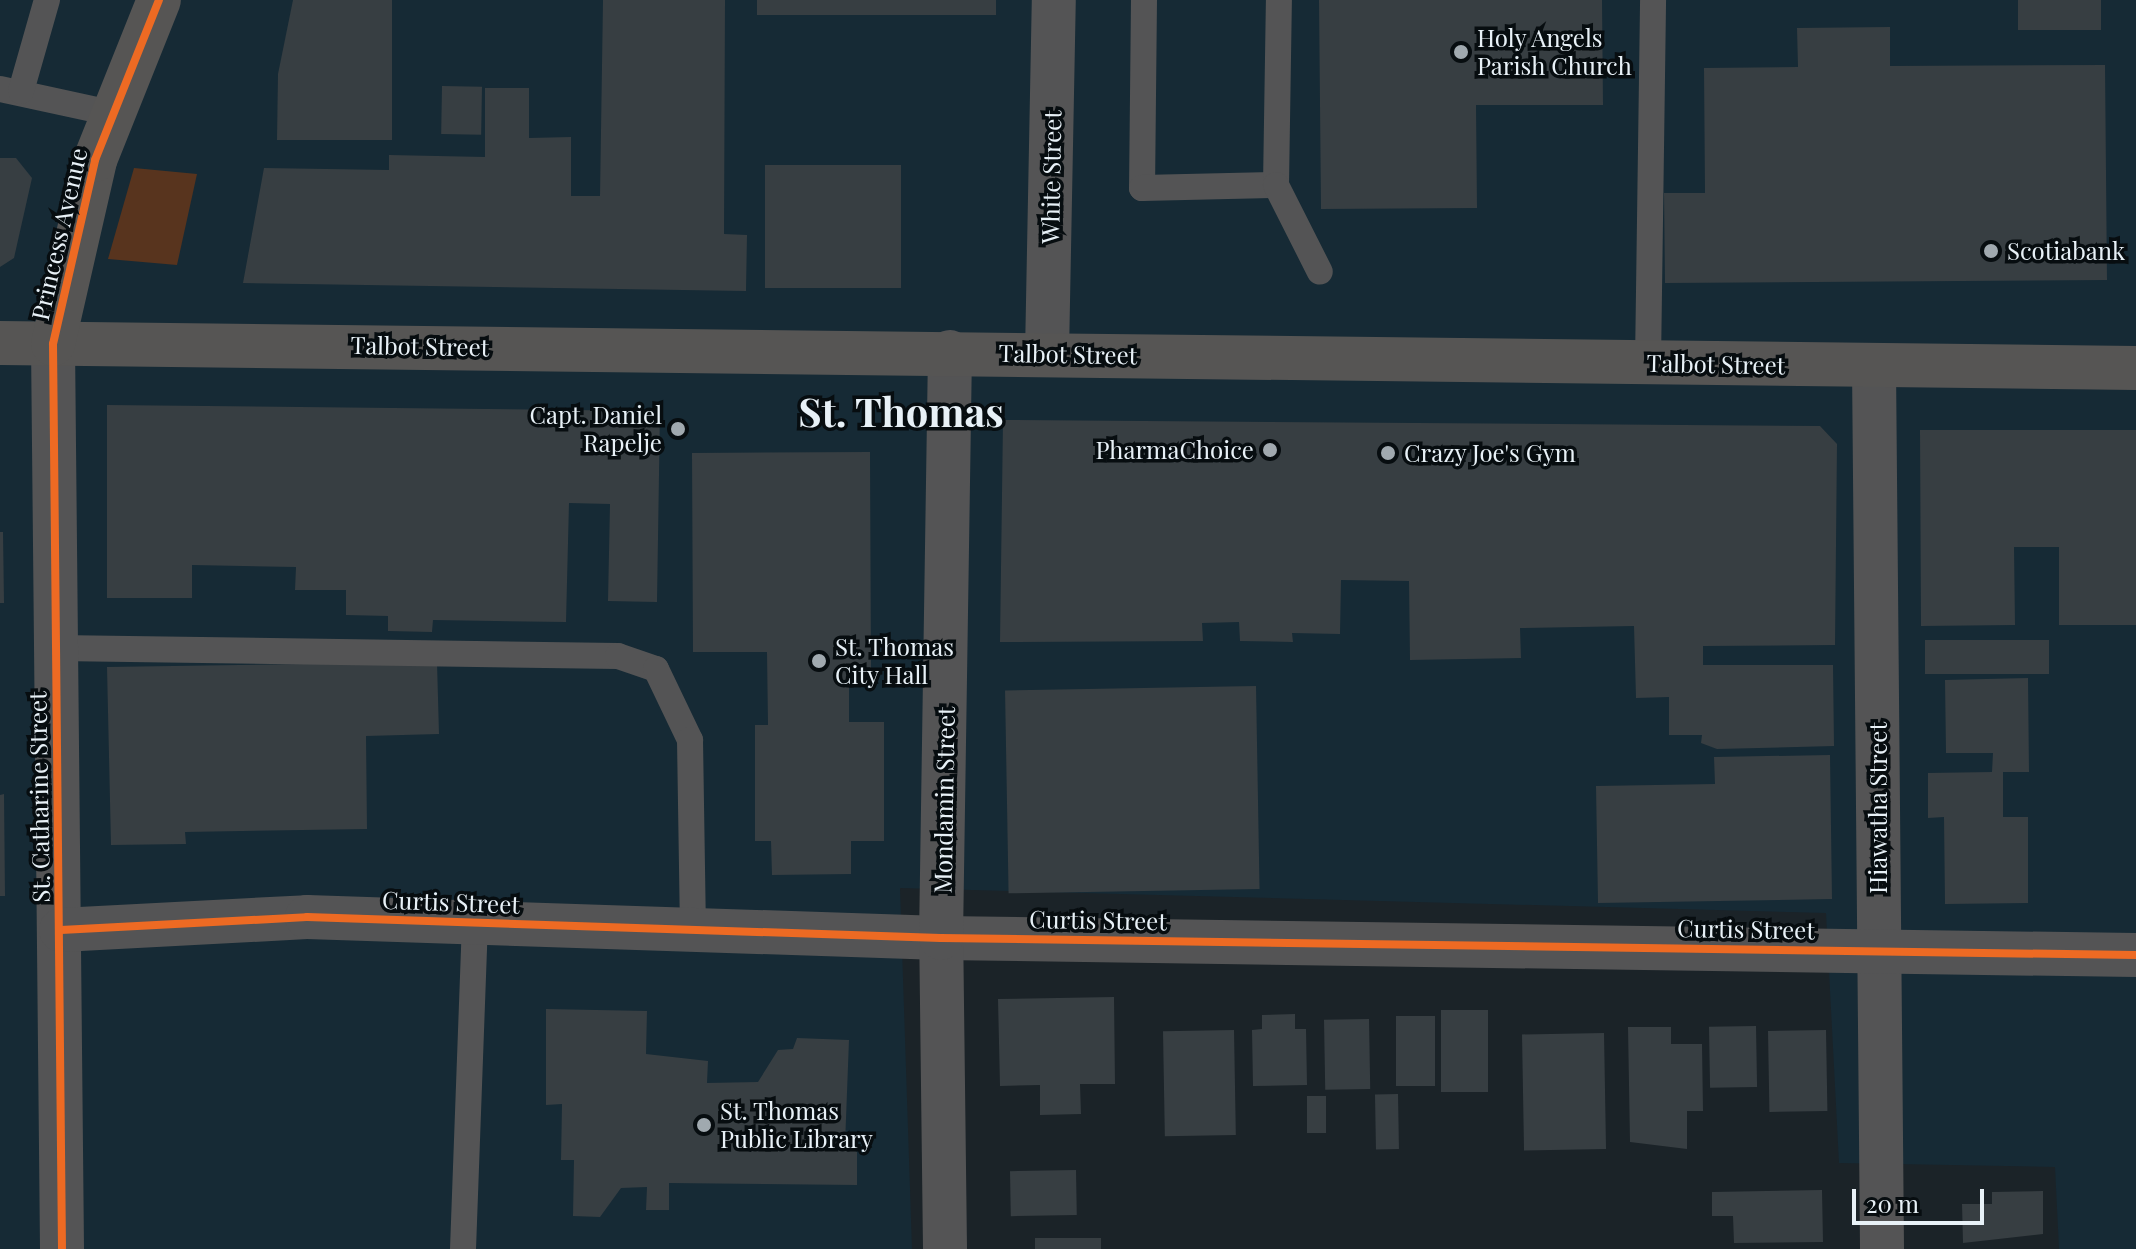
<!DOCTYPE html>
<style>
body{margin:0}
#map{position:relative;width:2136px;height:1249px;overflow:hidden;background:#1b2328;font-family:"Playfair Display",serif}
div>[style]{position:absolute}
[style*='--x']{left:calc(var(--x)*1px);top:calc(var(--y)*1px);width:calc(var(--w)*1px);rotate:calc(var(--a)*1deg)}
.built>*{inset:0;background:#162a35}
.green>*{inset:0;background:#58341e}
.building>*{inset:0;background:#373e42;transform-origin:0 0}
.lane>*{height:26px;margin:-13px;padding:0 13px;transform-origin:13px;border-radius:13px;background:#545455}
.street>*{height:44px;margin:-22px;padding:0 22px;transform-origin:22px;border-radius:22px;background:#545455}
.secondary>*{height:44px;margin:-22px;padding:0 22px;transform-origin:22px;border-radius:22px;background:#565554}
.cycleway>*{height:8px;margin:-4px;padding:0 4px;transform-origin:4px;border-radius:4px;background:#ed6a23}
.dots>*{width:22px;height:22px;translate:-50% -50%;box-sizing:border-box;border:4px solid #070d10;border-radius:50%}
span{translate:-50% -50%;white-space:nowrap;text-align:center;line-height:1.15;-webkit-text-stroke:7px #070d10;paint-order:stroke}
.poi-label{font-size:24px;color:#e8f1f7}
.left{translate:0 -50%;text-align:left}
.right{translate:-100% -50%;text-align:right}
.street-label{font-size:24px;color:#e8f1f7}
.town-label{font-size:40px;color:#e8f1f7;font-weight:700}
.scale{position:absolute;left:1852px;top:1189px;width:132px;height:36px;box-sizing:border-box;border:4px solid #e8f1f7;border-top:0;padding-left:10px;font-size:24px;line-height:28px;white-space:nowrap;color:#e8f1f7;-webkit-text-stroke:6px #070d10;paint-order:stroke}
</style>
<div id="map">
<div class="built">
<i style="clip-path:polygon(0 0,2136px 0,2136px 1249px,2059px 1249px,2055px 1167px,1839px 1163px,1826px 913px,900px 888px,912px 1249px,0 1249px)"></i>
</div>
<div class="green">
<i style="clip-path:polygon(134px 168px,197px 174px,177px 265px,108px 259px)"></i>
</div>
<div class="building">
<i style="clip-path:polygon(293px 0,392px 0,392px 140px,277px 140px,278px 74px)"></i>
<i style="clip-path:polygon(603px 0,725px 0,724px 234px,747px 235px,746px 291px,243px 283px,264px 168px,389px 170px,389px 155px,485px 157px,485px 88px,529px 88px,529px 138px,571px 137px,571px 196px,600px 196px)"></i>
<i style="left:757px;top:0;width:239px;height:15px"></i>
<i style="clip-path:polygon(1319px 0,1602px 0,1603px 105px,1476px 105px,1477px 208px,1321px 209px)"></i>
<i style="left:2018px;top:0;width:83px;height:30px"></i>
<i style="clip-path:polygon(1890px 27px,1890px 66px,2105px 65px,2107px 280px,1665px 283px,1664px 193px,1705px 193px,1704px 68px,1798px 67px,1797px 28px)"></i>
<i style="left:442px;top:86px;width:40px;height:48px;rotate:1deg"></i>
<i style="clip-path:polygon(0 158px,16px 158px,32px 178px,14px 258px,0 267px)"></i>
<i style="left:901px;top:165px;width:123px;height:136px;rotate:90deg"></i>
<i style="clip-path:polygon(107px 405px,660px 411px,657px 602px,608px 601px,610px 504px,569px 503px,566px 622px,433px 620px,432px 632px,388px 631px,388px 616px,346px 615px,346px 590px,295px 590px,296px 567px,192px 565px,192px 598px,107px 598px)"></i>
<i style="clip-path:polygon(1003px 420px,1820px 426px,1837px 444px,1835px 645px,1703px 646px,1703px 665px,1833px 665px,1834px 746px,1717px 749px,1701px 743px,1702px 735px,1669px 735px,1669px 697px,1636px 698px,1634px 626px,1520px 628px,1521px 658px,1410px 660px,1409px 581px,1341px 580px,1340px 634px,1292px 633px,1293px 642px,1240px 641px,1239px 622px,1202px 623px,1203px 641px,1000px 642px)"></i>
<i style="clip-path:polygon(1920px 430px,2136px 430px,2136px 625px,2059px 625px,2059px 547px,2014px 547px,2015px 625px,1921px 626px)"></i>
<i style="clip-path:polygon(870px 452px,871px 671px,849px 671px,849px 722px,884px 722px,884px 841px,851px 841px,851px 874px,772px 875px,771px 841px,755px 841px,755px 725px,768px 725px,767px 652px,693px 652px,692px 453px)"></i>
<i style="clip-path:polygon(0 532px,3px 532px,4px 603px,0 603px)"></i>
<i style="left:2049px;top:640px;width:34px;height:124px;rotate:90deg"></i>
<i style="clip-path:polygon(437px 662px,439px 734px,366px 736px,367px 829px,185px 832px,186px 844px,111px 845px,107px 667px)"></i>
<i style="clip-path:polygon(2028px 678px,2029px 772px,2003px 772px,2003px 817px,2028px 817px,2028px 903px,1945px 904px,1944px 817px,1928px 818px,1928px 773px,1992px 772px,1993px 753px,1946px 753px,1945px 680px)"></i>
<i style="left:1256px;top:686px;width:203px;height:251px;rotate:89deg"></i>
<i style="clip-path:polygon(1830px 755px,1832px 899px,1598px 903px,1596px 786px,1715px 784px,1714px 757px)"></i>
<i style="clip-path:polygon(4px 794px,5px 896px,0 896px,0 795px)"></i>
<i style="clip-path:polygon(1114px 997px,1115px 1084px,1080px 1084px,1081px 1114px,1040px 1115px,1040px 1085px,1000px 1086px,998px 999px)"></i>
<i style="clip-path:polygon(546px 1009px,647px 1011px,646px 1054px,708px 1061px,707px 1083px,758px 1082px,778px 1050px,793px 1049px,797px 1038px,849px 1040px,845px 1145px,857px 1152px,857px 1185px,669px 1183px,669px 1210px,646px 1210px,647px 1187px,621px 1188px,600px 1217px,573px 1216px,574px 1160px,561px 1160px,562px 1104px,546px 1105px)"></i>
<i style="left:1441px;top:1010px;width:47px;height:82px"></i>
<i style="clip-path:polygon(1295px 1014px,1295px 1029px,1306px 1029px,1307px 1085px,1253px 1086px,1252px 1030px,1262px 1029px,1262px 1015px)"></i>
<i style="left:1396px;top:1016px;width:39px;height:70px"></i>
<i style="left:1369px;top:1019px;width:70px;height:45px;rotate:89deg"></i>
<i style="left:1756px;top:1026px;width:61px;height:47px;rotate:89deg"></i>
<i style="clip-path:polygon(1628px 1027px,1671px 1027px,1671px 1044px,1702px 1044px,1703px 1111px,1687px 1111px,1687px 1149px,1630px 1142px)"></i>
<i style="left:1234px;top:1030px;width:105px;height:71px;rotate:89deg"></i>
<i style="left:1826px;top:1030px;width:81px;height:58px;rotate:89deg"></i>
<i style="left:1604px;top:1033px;width:116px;height:82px;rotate:89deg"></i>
<i style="left:1398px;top:1094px;width:55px;height:23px;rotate:89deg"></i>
<i style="left:1307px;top:1096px;width:19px;height:37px"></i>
<i style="left:1076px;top:1170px;width:45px;height:66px;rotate:89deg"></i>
<i style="clip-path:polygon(1822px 1190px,1823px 1242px,1734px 1243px,1733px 1216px,1712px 1216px,1712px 1192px)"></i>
<i style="clip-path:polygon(2043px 1191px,2043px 1234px,1963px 1243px,1962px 1204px,1992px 1204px,1992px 1192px)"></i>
<i style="left:1101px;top:1238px;width:11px;height:66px;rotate:90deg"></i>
</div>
<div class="lane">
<i style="--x:1144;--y:0;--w:188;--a:90.6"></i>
<i style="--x:1142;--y:188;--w:134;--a:-1.3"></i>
<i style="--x:1276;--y:185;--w:185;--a:-89.1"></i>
<i style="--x:0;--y:89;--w:114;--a:12.2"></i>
<i style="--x:21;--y:91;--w:95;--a:-74.1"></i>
<i style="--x:1276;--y:185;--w:97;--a:63.2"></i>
<i style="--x:1648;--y:363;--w:363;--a:-89.2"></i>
<i style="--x:57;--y:648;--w:561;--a:0.82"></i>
<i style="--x:618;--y:656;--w:40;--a:18.9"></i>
<i style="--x:656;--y:669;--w:79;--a:64.4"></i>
<i style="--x:690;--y:740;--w:189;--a:89.1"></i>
<i style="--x:463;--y:1249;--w:327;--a:-87.9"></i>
</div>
<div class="street">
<i style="--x:53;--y:344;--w:905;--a:89.43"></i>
<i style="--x:1047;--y:354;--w:354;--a:-88.9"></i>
<i style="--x:1874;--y:366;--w:883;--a:89.48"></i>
<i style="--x:61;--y:930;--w:246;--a:-3"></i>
<i style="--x:307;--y:917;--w:634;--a:1.9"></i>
<i style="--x:941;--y:938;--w:1195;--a:0.82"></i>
<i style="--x:945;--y:1249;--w:311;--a:-90.7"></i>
<i style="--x:941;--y:938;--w:586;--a:-89.12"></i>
</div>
<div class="secondary">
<i style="--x:0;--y:343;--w:2136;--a:0.67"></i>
<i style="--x:53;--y:344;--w:189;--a:-77.1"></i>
<i style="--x:95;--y:160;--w:172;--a:-68.2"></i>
</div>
<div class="cycleway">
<i style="--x:61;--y:930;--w:246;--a:-3"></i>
<i style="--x:307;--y:917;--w:634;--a:1.9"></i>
<i style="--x:941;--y:938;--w:1195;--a:0.82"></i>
<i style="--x:62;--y:1249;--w:905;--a:-90.57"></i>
<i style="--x:53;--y:344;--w:189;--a:-77.1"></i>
<i style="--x:95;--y:160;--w:172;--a:-68.2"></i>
</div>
<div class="dots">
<i style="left:1461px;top:52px;background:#a0a9af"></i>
<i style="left:1991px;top:251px;background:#a0a9af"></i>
<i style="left:678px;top:429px;background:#a0a9af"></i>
<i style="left:1270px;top:450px;background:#a0a9af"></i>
<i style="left:1388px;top:453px;background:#a0a9af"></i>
<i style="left:819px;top:661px;background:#a0a9af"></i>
<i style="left:704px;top:1125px;background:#a0a9af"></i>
</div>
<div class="poi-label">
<span class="left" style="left:1477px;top:52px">Holy Angels<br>Parish Church</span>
<span class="left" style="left:2007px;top:251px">Scotiabank</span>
<span class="right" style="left:662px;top:429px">Capt. Daniel<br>Rapelje</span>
<span class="right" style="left:1254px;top:450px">PharmaChoice</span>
<span class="left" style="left:1404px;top:453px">Crazy Joe's Gym</span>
<span class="left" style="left:835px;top:661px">St. Thomas<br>City Hall</span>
<span class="left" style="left:720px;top:1125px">St. Thomas<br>Public Library</span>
</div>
<div class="street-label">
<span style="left:1051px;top:177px;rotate:-89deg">White Street</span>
<span style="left:59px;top:234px;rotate:-77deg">Princess Avenue</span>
<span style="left:420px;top:346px;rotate:1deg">Talbot Street</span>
<span style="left:1068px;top:354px;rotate:1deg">Talbot Street</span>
<span style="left:1716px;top:364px;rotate:1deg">Talbot Street</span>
<span style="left:39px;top:797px;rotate:-91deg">St. Catharine Street</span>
<span style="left:944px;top:800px;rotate:-89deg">Mondamin Street</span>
<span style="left:1878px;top:808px;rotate:-90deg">Hiawatha Street</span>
<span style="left:451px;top:902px;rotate:2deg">Curtis Street</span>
<span style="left:1098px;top:920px;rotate:1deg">Curtis Street</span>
<span style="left:1746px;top:929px;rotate:1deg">Curtis Street</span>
</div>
<div class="town-label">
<span style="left:901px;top:411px">St. Thomas</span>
</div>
<div class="scale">20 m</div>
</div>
